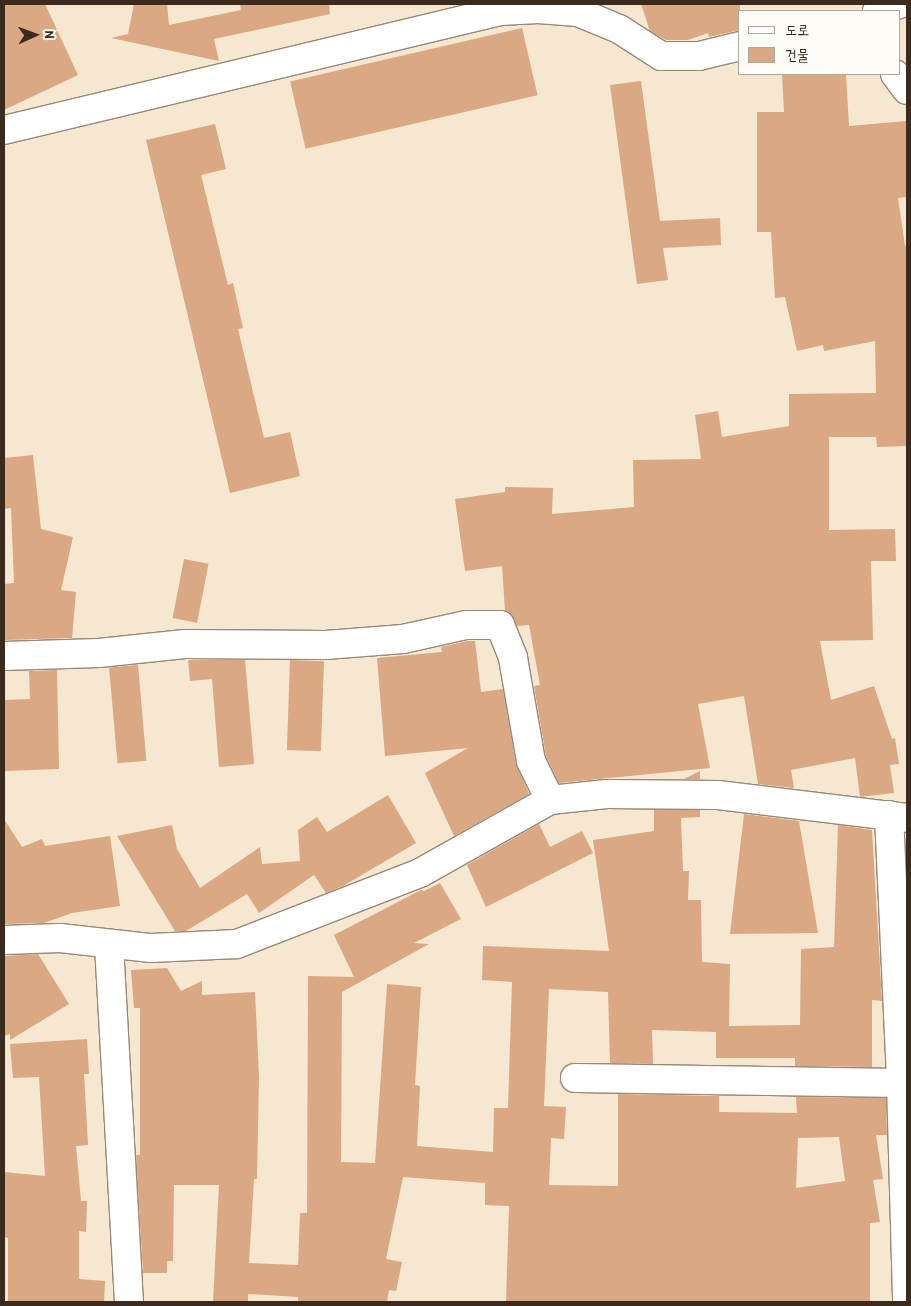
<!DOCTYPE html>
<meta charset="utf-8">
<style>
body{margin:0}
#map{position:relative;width:911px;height:1306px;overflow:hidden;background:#f5e7d0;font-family:"Patrick Hand","Poor Story",sans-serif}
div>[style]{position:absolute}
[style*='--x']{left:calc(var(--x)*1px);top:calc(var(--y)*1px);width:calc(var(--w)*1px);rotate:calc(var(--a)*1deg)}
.building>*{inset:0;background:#daa883;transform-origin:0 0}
.roads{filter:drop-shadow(1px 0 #988877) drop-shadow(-1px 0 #988877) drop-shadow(0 1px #988877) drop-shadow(0 -1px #988877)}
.minor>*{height:28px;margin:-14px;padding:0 14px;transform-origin:14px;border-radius:14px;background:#fff}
span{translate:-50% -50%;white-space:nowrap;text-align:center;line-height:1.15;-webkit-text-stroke:4px #fdfcf7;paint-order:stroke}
.frame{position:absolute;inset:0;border:5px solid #3b2a1e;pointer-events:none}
.legend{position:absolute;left:738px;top:10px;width:162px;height:65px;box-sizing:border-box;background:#fdfcf7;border:1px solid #afa8a0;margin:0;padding:6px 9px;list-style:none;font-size:15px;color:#3b2a1e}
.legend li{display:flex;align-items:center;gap:10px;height:25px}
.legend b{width:25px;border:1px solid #afa8a0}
.north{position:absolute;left:10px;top:10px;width:50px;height:50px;-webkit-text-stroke:4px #fdfcf7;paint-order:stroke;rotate:88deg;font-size:14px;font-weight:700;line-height:20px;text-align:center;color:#3b2a1e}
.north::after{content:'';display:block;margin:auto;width:18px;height:22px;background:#3b2a1e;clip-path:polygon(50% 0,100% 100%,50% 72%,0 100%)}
</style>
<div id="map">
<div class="building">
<i style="clip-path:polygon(4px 4px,45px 4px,78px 75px,4px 110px)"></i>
<i style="clip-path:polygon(134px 4px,167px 4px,169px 25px,241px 10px,240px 4px,329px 4px,330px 14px,214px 39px,219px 61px,111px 38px,128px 34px)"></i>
<i style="clip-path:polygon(641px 4px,740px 4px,740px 30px,709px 37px,708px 33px,688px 40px,666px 40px,650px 31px)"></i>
<i style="left:522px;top:28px;width:69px;height:238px;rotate:77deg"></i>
<i style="clip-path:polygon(782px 74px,846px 74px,849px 126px,907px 121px,907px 197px,898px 198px,905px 246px,907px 245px,907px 446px,877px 447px,876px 437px,829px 437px,829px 530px,895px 529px,896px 561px,871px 561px,873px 640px,820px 641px,831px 700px,874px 686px,892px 739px,895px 738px,899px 764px,890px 765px,894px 793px,860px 797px,855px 758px,791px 770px,794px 788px,758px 784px,744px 696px,698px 704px,710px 768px,559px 783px,546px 756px,534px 686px,540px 685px,529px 625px,517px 626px,509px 612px,505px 611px,502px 566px,465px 571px,455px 499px,505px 492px,505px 487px,553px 488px,552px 514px,634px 507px,633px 460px,701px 459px,695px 415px,718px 411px,722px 437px,789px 426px,789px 394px,876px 393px,875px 341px,824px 351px,823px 345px,797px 351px,785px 297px,775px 298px,771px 232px,757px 232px,757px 112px,784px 112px)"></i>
<i style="clip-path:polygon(641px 81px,660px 221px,720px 218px,721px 245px,663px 248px,668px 280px,637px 284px,610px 85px)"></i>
<i style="clip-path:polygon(215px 124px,226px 169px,201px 175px,228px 285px,233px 283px,243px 328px,238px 329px,264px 438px,290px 432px,300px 476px,230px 493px,146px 140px)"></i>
<i style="clip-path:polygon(33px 455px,41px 529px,73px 537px,61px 590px,76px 592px,72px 638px,4px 640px,4px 584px,14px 583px,11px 508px,4px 509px,4px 458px)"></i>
<i style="left:184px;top:559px;width:25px;height:60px;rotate:11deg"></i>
<i style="clip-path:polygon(468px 641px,475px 641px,481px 692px,503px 689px,516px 764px,529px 794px,454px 836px,425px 773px,468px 748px,385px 756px,377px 658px,442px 652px,441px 647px)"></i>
<i style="clip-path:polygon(188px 660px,245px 660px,254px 764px,219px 767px,212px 679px,190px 681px)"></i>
<i style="left:290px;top:660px;width:34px;height:90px;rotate:2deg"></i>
<i style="left:138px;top:665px;width:96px;height:29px;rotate:85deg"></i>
<i style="clip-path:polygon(57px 670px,59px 769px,4px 771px,4px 700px,30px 699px,29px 671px)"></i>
<i style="clip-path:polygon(700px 771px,700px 779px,684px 779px)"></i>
<i style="clip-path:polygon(388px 795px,416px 843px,343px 886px,326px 893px,314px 875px,259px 913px,247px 894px,186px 931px,175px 931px,117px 836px,172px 825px,177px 849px,200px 888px,260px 847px,262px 864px,300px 861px,298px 830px,317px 817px,327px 832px)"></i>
<i style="clip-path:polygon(evenodd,654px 810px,700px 810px,700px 817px,681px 818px,683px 871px,689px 871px,688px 900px,701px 900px,702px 962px,730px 964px,729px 1026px,800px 1025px,801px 949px,834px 947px,838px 825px,872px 830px,882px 1001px,872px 1000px,872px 1067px,795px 1066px,795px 1058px,716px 1058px,716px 1032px,652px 1030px,653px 1064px,610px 1063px,608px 992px,549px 989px,544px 1106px,566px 1107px,564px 1139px,551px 1138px,549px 1185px,618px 1186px,618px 1094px,719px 1096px,719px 1112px,797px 1113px,796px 1097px,886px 1098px,887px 1135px,876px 1135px,883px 1179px,873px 1180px,880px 1222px,870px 1223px,870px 1302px,506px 1302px,509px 1206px,485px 1205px,485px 1183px,403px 1177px,386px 1259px,402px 1262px,396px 1291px,389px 1290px,387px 1302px,298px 1302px,298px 1297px,248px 1294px,248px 1302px,213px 1302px,219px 1185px,174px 1185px,173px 1261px,167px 1261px,167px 1273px,143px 1273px,136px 1155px,140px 1155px,140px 1008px,134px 1008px,131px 970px,167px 968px,181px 991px,202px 981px,202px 995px,255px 992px,259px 1077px,257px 1179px,254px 1179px,249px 1263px,298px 1265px,300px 1213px,307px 1213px,308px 976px,354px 977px,334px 935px,421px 890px,424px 891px,440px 883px,461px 919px,414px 943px,429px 944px,342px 992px,341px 1162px,375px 1163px,387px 984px,421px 987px,415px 1085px,420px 1086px,417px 1146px,493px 1152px,494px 1108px,508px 1108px,512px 982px,482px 980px,483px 946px,609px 951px,593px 840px,654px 831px,654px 810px,839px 1137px,845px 1181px,796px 1188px,798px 1138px,839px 1137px)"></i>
<i style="clip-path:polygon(744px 814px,799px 821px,818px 933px,730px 934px)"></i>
<i style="clip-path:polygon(4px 819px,22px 847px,42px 839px,45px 846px,110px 836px,120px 906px,72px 913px,44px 923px,4px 924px)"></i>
<i style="clip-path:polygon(539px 824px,550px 847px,582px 831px,593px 853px,486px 907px,467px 865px)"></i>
<i style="clip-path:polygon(38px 954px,69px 1004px,10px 1040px,10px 1034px,4px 1036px,4px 956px)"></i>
<i style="clip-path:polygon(87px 1039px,89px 1074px,84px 1074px,88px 1145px,76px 1146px,81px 1201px,87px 1201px,86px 1232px,79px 1231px,79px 1279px,105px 1281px,104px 1302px,8px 1302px,8px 1238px,4px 1237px,4px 1172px,45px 1176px,39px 1077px,13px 1078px,10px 1044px)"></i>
</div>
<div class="roads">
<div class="minor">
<i style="--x:877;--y:11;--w:24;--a:-17"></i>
<i style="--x:895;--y:74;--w:20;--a:53"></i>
<i style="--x:4;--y:130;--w:510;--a:-13.49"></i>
<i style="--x:500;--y:11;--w:38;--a:-3"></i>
<i style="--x:538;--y:9;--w:40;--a:4.3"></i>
<i style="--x:578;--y:12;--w:44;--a:22.5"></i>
<i style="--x:619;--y:29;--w:50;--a:32.7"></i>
<i style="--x:661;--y:56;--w:38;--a:0"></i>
<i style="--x:699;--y:56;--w:42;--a:-13.7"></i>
<i style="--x:4;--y:656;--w:95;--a:-1.8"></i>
<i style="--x:99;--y:653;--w:86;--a:-6"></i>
<i style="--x:185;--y:644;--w:141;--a:0.4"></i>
<i style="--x:326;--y:645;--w:77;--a:-4.5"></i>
<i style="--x:403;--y:639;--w:65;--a:-12.5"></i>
<i style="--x:466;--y:625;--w:34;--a:0"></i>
<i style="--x:500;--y:625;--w:35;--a:68"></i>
<i style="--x:513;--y:658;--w:105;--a:80.1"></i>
<i style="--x:531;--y:761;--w:43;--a:64"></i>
<i style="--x:889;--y:815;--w:268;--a:87.4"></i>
<i style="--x:901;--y:1083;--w:219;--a:88.4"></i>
<i style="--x:4;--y:940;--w:56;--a:-2"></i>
<i style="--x:60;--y:938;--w:92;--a:6.3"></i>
<i style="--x:151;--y:948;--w:86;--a:-2.7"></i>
<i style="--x:237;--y:944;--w:196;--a:-21.2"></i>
<i style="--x:420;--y:873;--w:149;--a:-29.3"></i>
<i style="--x:550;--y:800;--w:57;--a:-6"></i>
<i style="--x:607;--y:794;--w:111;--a:0.5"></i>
<i style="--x:718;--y:795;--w:190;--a:6.9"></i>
<i style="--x:109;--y:945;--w:358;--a:86.8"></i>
<i style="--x:575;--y:1078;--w:326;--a:0.9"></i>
</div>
</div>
<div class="frame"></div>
<ul class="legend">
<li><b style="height:6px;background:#fff"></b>도로</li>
<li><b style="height:14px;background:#daa883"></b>건물</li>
</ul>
<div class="north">N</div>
</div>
